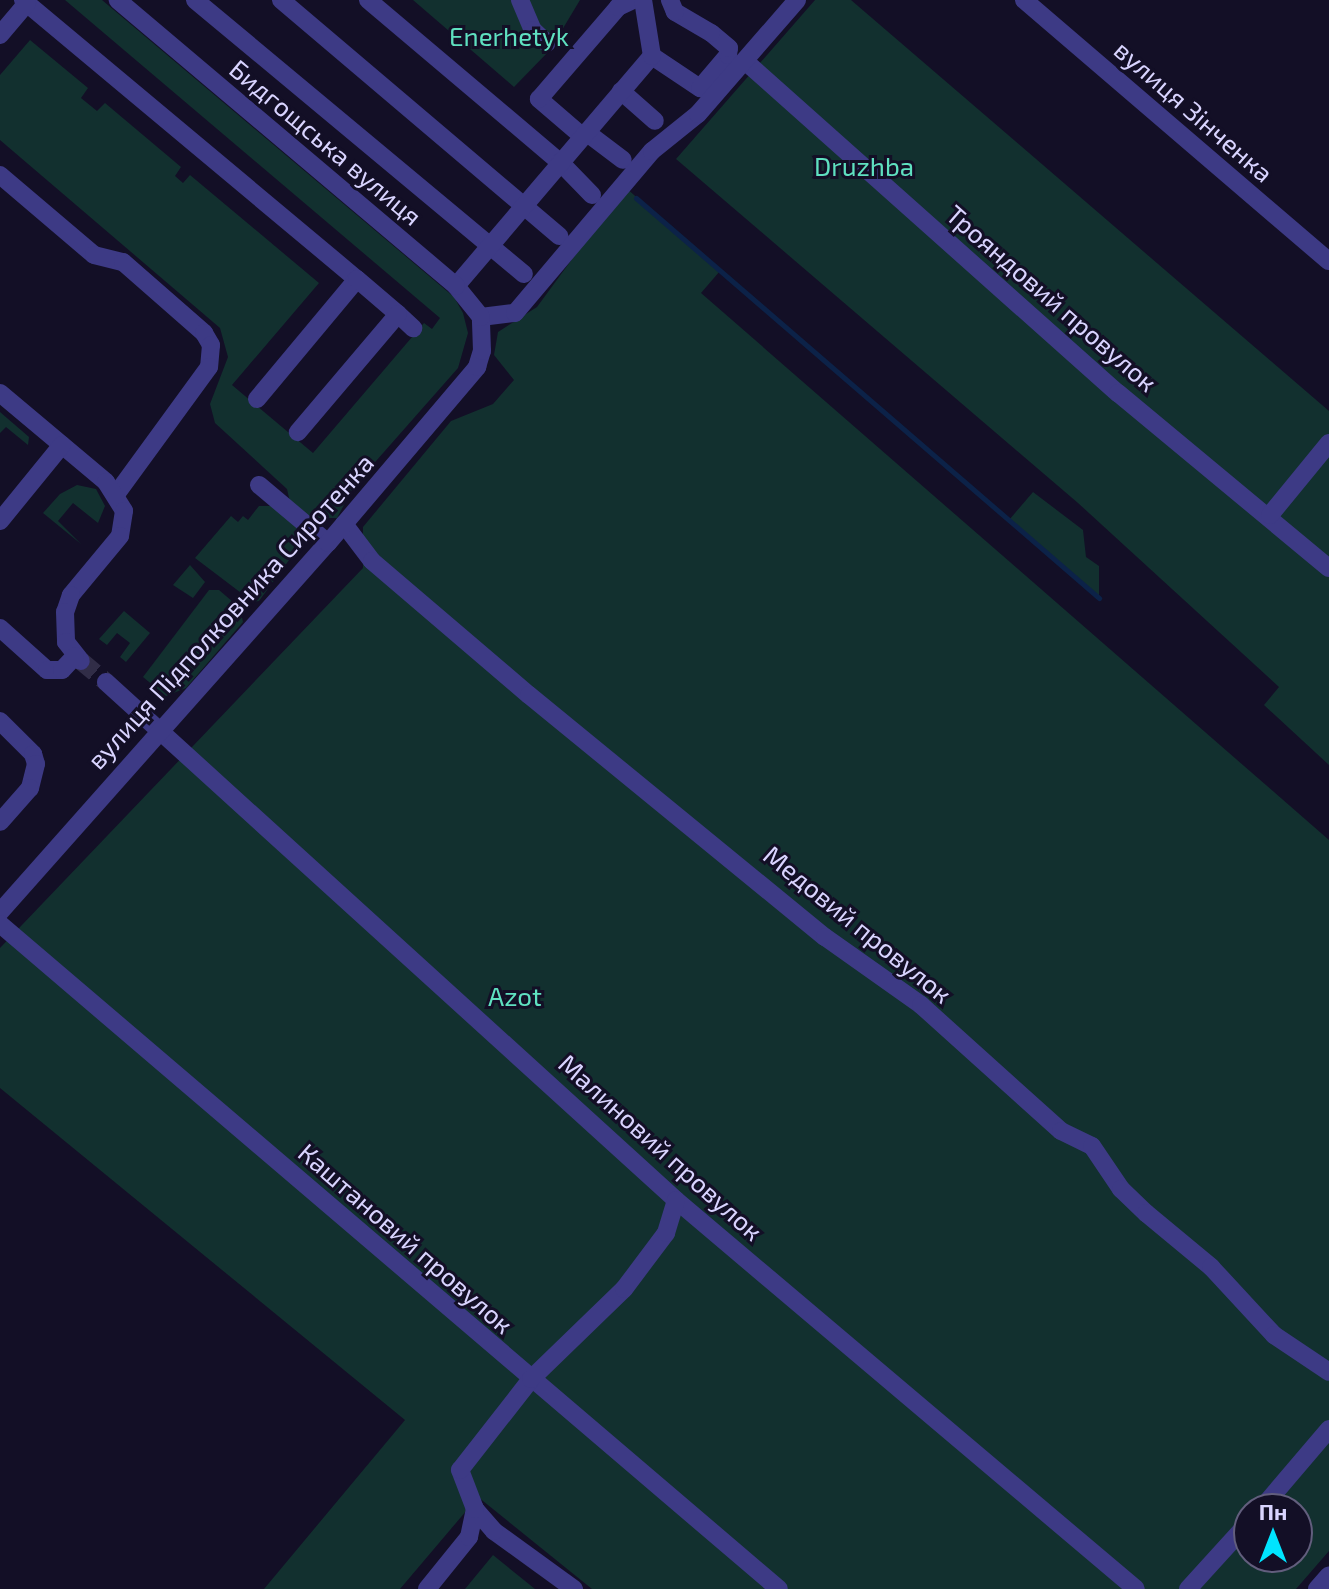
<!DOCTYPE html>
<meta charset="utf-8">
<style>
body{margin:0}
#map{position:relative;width:1329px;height:1589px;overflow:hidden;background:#130f26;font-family:"Exo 2",sans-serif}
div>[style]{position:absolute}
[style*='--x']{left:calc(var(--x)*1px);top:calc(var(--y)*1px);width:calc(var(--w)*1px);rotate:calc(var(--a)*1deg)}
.green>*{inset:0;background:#12302f}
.stream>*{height:5px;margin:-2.5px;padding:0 2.5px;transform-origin:2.5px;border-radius:2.5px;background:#0c2248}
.minor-tunnel>*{height:18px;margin-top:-9px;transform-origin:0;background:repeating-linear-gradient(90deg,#312d47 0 18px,transparent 0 27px)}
.minor>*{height:18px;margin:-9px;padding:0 9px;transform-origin:9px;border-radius:9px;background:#3d3a85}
span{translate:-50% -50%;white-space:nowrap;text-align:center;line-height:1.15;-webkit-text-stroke:6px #130f26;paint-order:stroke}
.park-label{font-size:26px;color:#5fe0c0}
.street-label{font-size:26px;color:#d9d4ff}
.north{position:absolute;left:1233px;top:1493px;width:80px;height:80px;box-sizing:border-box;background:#130f26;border:2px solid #625e7d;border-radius:50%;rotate:0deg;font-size:22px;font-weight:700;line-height:32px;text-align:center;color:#d9d4ff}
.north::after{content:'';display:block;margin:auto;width:28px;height:36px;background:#00e5ff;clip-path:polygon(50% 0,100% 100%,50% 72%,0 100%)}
</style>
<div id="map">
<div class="green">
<i style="clip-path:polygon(65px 0,102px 0,454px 297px,463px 313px,468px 333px,458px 368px,354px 486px,337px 518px,309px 518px,290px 502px,287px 489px,215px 423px,210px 404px,228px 357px,220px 328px,0 140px,0 75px,30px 40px,88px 88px,81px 98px,97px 111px,105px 103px,181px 167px,175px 176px,183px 183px,190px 175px,319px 283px,232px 385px,313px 453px,424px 323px,432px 329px,440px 318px)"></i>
<i style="clip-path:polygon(413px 0,580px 0,550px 50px,514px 87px)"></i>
<i style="clip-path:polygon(815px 0,851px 0,1329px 411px,1329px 765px,1264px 705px,1279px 687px,1078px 503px,676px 159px)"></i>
<i style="clip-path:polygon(evenodd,625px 187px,720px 271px,701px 293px,1329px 840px,1329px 1551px,1296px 1589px,592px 1589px,478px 1497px,400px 1589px,264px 1589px,405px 1420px,0 1088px,0 948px,363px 568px,363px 527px,451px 421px,493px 404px,514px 380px,494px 355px,498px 332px,537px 307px,625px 187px,1249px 1509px,1297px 1509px,1297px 1557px,1249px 1557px,1249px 1509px)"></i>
<i style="clip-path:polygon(0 412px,29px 437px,28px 445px,6px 427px,0 433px)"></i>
<i style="clip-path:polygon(77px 485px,96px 489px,105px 506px,98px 523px,73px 503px,58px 521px,81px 544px,43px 513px,60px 494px)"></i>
<i style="clip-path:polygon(1033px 492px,1083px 530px,1086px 557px,1099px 566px,1099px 598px,1009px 520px)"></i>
<i style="clip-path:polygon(259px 506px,272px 506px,298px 528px,303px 541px,259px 601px,253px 602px,195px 558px,231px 516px,238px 522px,243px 516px,248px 520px)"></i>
<i style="clip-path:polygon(190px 565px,205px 582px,193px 598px,173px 585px)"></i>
<i style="clip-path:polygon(209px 590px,219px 590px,240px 608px,243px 622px,186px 688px,166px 696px,143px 677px)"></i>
<i style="clip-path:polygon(124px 611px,150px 633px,126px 662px,120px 657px,130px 643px,117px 633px,107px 645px,99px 639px)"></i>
<i style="clip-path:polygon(493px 1555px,535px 1589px,465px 1589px)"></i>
</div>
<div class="stream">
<i style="--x:636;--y:198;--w:612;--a:40.82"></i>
</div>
<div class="minor-tunnel">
<i style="--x:81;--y:661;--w:33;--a:40"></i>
</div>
<div class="minor">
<i style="--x:23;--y:0;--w:435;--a:39.9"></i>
<i style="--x:195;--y:0;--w:428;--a:39.8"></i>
<i style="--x:281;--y:0;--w:365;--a:40.3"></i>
<i style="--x:368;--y:0;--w:251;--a:40.2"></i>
<i style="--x:560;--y:162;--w:46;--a:45.9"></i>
<i style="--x:520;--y:0;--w:33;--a:67"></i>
<i style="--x:533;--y:30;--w:19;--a:43"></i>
<i style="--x:1024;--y:0;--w:401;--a:40.6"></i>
<i style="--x:0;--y:35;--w:42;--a:-49.8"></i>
<i style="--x:652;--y:56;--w:58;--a:33.7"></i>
<i style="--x:700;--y:88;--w:43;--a:-49.7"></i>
<i style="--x:728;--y:55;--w:7;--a:-82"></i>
<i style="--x:729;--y:48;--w:23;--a:-140"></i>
<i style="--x:711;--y:33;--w:42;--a:-149.7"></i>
<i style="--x:675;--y:12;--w:13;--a:-113"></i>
<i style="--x:746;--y:62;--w:498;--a:41.7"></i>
<i style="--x:1118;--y:393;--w:274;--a:39.7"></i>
<i style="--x:621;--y:91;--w:45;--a:41.4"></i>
<i style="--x:586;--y:132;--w:46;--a:37.1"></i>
<i style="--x:582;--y:136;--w:57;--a:-139.3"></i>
<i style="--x:539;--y:99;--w:121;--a:-49.3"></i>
<i style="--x:618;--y:7;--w:17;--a:-25"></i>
<i style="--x:0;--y:175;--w:123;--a:40.4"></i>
<i style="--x:94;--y:255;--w:30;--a:14"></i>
<i style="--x:123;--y:262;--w:108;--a:41.2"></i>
<i style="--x:204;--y:333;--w:14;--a:60"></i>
<i style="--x:211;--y:345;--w:22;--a:95"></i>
<i style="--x:209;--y:367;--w:156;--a:126.1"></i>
<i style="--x:456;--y:286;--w:302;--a:-49.6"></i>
<i style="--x:652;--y:56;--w:57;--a:-99.1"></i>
<i style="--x:398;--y:314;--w:21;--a:43"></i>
<i style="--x:481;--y:317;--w:34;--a:-7"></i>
<i style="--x:515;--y:313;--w:212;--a:-49.8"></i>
<i style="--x:652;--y:151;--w:59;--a:-38.8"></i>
<i style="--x:698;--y:114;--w:151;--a:-49"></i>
<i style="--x:0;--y:393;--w:138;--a:40"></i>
<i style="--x:106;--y:482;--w:34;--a:58"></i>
<i style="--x:124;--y:511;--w:25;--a:99"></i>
<i style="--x:120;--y:536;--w:77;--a:129.7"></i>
<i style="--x:71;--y:595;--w:18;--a:109"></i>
<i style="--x:65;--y:612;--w:30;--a:88"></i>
<i style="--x:66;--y:642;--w:24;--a:52"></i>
<i style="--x:257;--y:399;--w:156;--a:-50.2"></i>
<i style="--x:357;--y:279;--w:54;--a:40.5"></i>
<i style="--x:398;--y:314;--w:155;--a:130.3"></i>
<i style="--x:259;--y:485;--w:90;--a:40"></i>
<i style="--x:1270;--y:515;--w:93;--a:-50.7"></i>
<i style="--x:0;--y:521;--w:98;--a:-50.8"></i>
<i style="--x:344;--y:524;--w:46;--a:52.9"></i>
<i style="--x:372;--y:561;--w:206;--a:40.5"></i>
<i style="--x:529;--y:695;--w:382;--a:39.3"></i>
<i style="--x:825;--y:937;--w:118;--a:35.3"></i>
<i style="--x:921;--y:1005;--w:188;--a:42"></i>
<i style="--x:1061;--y:1131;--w:34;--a:26"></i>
<i style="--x:1092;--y:1146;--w:52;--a:56"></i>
<i style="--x:1121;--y:1189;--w:35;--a:44"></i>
<i style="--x:1146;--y:1213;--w:85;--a:39.7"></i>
<i style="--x:1211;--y:1267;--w:93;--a:47.2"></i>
<i style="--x:1274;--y:1335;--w:66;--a:33.9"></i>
<i style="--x:0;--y:628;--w:63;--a:41.8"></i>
<i style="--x:47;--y:670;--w:15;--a:0"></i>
<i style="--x:62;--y:670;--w:19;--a:-47"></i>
<i style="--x:106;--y:682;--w:770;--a:42.26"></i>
<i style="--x:676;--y:1200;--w:602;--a:40.22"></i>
<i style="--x:0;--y:721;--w:47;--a:45"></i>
<i style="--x:33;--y:754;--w:10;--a:73"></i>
<i style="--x:36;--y:764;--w:25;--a:104"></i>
<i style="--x:30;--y:788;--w:45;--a:131.4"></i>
<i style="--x:0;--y:912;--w:494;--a:-48.4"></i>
<i style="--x:328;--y:543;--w:231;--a:-49.7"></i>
<i style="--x:477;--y:367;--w:17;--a:-73"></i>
<i style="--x:482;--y:351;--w:34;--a:-92"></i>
<i style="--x:481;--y:317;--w:40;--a:-129"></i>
<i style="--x:456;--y:286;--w:443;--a:-139.8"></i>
<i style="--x:0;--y:924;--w:1024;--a:40.49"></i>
<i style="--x:1261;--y:1509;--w:105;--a:-49.6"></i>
<i style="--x:427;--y:1589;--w:67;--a:-51.1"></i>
<i style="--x:469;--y:1537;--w:29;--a:-78"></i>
<i style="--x:574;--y:1589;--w:99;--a:-144.1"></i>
<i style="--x:494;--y:1531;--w:29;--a:-131"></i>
<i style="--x:475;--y:1509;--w:42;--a:-111"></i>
<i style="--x:460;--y:1470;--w:115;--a:-52"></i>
<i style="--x:531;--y:1379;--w:129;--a:-44.1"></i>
<i style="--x:624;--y:1289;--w:70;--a:-53.1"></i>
<i style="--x:666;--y:1233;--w:34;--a:-73"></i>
<i style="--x:1188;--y:1589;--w:91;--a:-47.7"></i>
<i style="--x:1317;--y:1589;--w:18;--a:-49"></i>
</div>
<div class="park-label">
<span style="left:509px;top:36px">Enerhetyk</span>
<span style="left:864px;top:166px">Druzhba</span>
<span style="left:515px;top:996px">Azot</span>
</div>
<div class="street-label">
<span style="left:1194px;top:111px;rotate:41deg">вулиця Зінченка</span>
<span style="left:326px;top:142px;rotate:40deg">Бидгощська вулиця</span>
<span style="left:1052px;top:298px;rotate:41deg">Трояндовий провулок</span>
<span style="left:230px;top:611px;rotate:-48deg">вулиця Підполковника Сиротенка</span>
<span style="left:858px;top:924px;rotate:39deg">Медовий провулок</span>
<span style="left:661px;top:1147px;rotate:42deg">Малиновий провулок</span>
<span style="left:406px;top:1238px;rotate:41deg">Каштановий провулок</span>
</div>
<div class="north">Пн</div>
</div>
